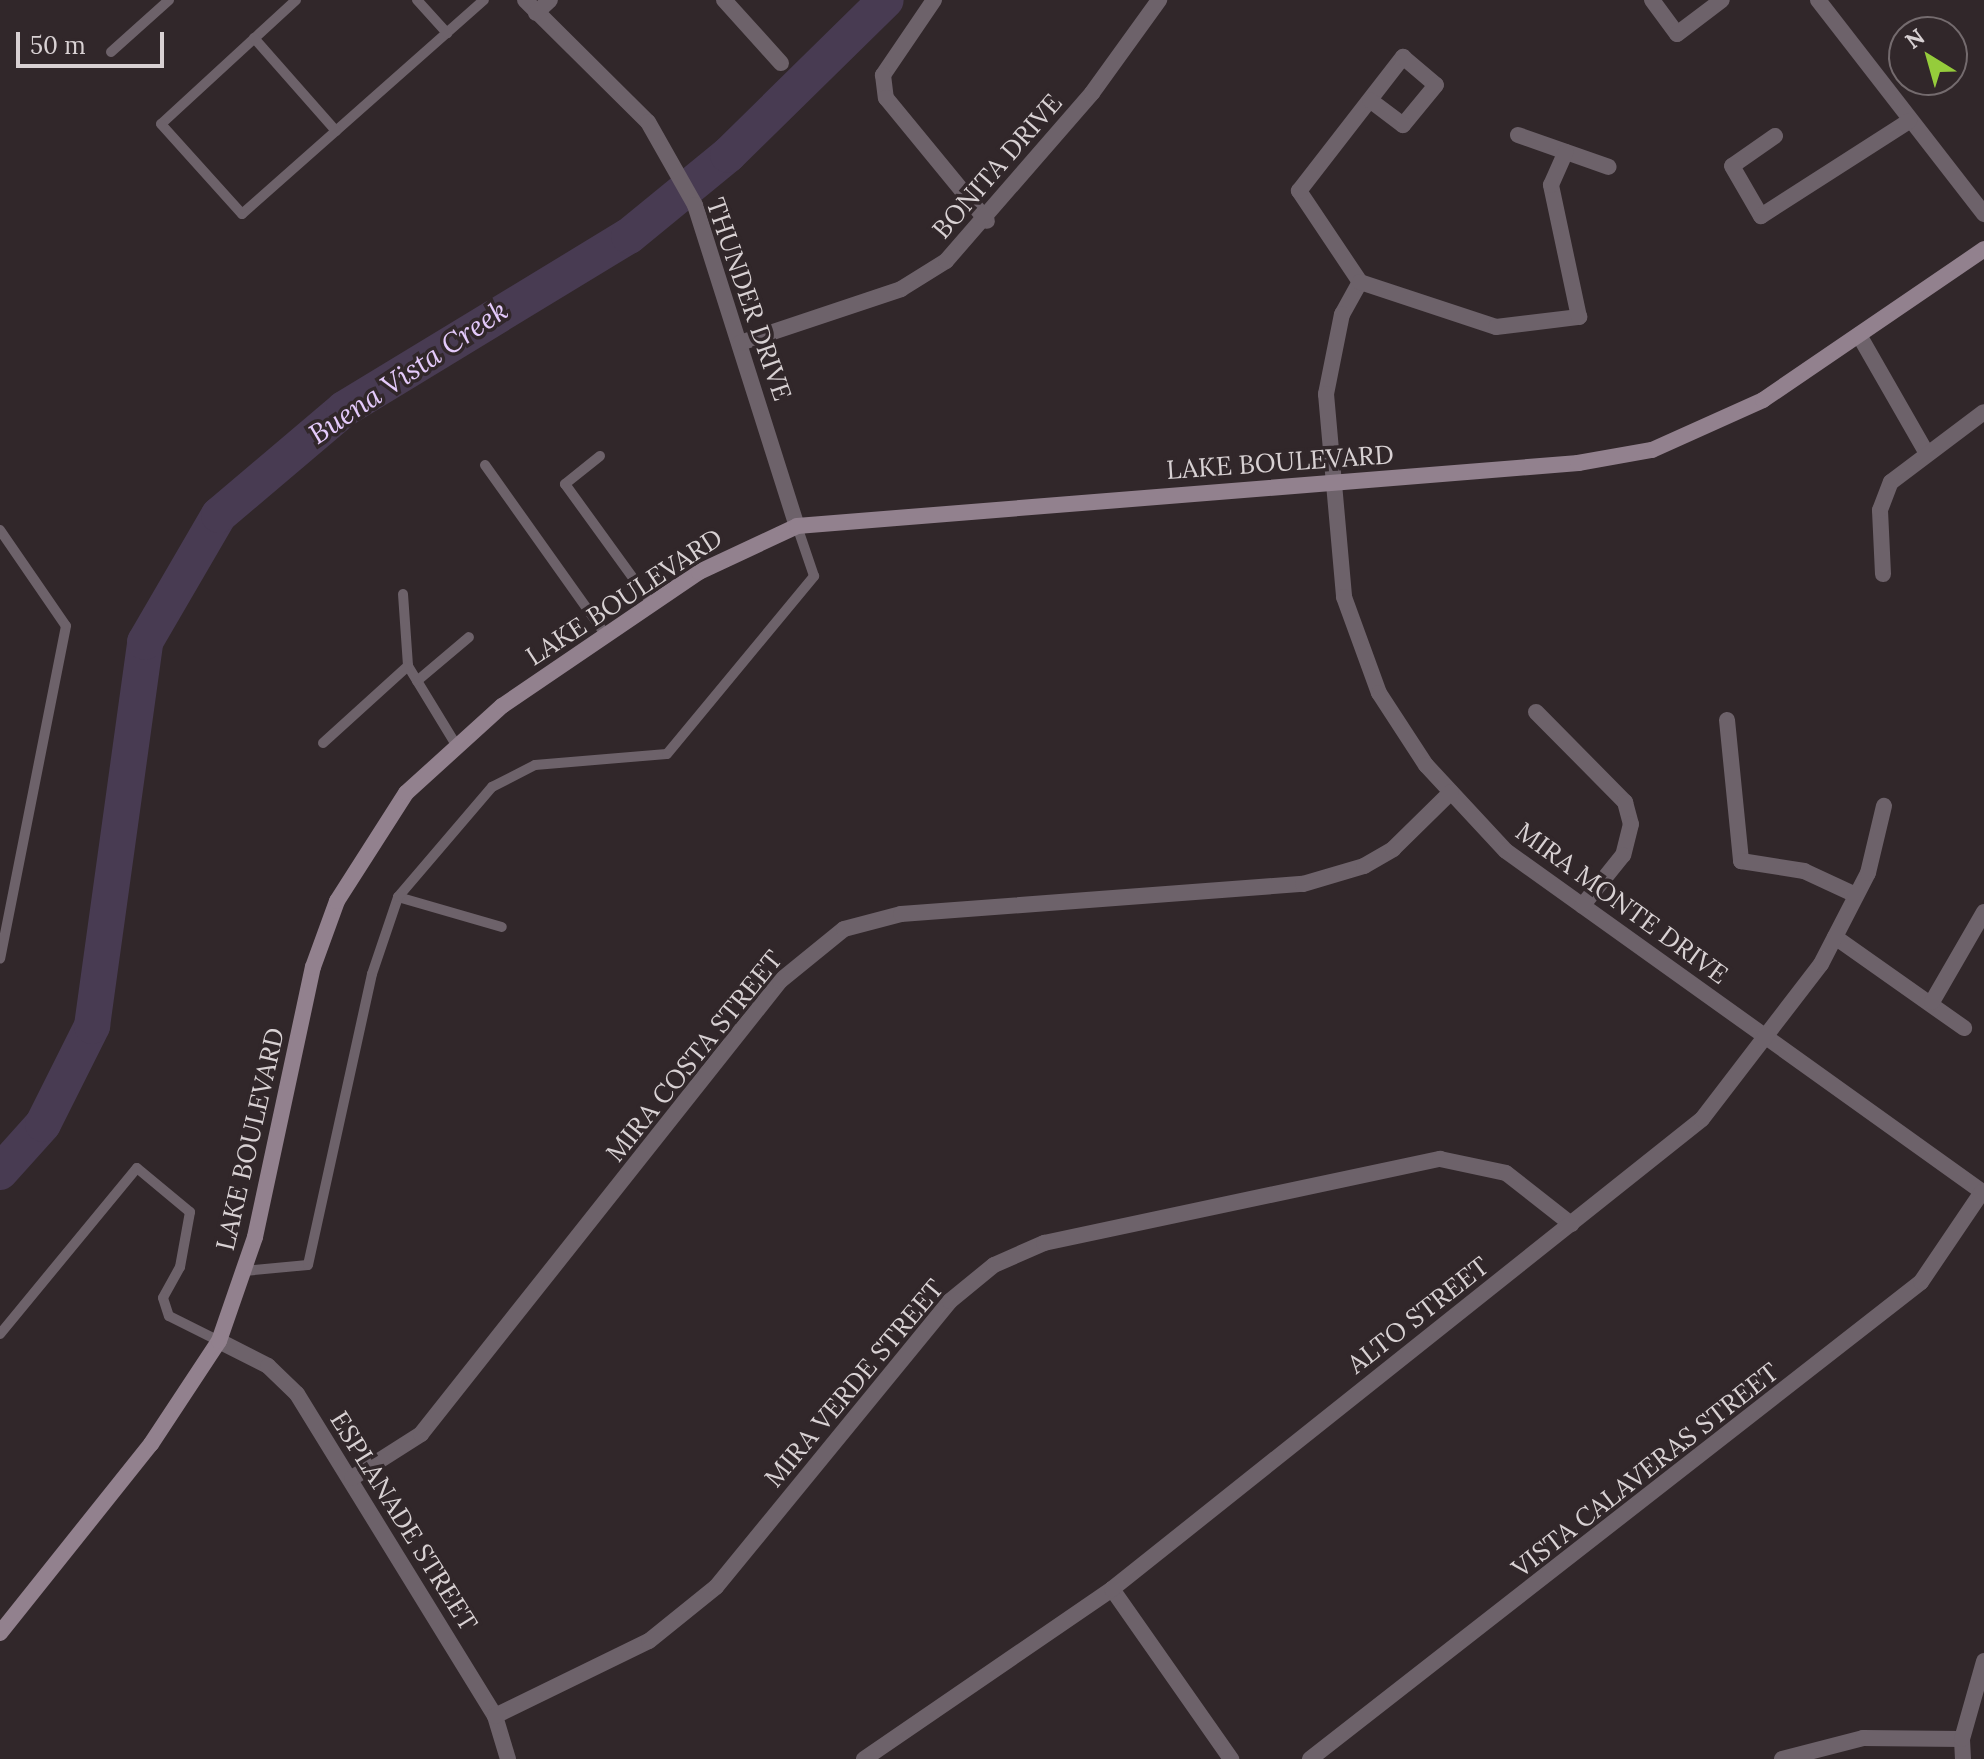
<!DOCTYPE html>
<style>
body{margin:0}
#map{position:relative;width:1984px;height:1759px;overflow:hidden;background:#31272a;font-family:Lora,serif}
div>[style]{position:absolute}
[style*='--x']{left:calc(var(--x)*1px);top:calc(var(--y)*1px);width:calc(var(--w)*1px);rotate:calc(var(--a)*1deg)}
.river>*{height:36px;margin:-18px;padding:0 18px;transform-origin:18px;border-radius:18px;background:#483b52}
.service>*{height:10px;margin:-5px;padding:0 5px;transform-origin:5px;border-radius:5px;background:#6d626a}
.minor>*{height:16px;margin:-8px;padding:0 8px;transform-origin:8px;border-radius:8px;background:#6d626a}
.secondary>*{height:16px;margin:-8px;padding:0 8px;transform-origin:8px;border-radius:8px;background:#92818e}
span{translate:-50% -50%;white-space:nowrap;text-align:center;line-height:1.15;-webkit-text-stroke:7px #31272a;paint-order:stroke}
.street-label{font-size:26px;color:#d8d1d3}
.water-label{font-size:28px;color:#e4cafb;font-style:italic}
.north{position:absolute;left:1888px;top:16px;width:80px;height:80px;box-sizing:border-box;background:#31272a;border:2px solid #746b6e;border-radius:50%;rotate:323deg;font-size:22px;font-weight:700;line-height:32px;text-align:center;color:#d8d1d3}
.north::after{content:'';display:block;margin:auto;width:28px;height:36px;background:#95cc3b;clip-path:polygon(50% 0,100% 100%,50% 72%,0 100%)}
.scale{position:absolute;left:16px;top:32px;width:148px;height:36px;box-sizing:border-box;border:4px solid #d8d1d3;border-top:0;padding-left:10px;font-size:24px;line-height:28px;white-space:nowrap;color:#d8d1d3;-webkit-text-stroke:6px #31272a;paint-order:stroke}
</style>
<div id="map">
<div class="river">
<i style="--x:0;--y:1172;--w:64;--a:-48.1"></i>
<i style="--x:43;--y:1124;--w:110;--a:-63.4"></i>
<i style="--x:92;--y:1026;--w:388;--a:-82.1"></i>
<i style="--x:145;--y:642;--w:147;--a:-59.8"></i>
<i style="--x:219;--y:515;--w:164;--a:-40.3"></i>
<i style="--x:344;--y:409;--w:333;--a:-31.3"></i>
<i style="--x:629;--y:236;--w:128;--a:-39.3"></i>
<i style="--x:728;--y:155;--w:221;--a:-44.5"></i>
</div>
<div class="service">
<i style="--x:296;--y:0;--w:183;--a:137.4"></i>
<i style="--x:161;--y:124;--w:121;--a:48"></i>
<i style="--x:242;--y:214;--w:323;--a:-41.5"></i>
<i style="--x:417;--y:0;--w:45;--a:47.7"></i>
<i style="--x:254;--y:38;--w:124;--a:48.6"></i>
<i style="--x:111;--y:52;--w:78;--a:-41.9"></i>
<i style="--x:600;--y:456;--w:45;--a:141.3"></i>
<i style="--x:565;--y:484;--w:148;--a:54.1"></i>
<i style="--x:485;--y:465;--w:209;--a:54.6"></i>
<i style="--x:0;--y:530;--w:116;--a:55.5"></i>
<i style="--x:66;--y:626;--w:339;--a:101.2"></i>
<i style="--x:403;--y:594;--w:72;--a:86"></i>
<i style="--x:408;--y:666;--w:90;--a:58.6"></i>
<i style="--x:417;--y:681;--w:68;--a:-40.2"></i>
<i style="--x:323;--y:743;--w:115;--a:-42.2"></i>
<i style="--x:398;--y:897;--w:108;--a:16.1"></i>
<i style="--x:244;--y:1271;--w:64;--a:-5.4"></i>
<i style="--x:308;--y:1265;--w:298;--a:-77.6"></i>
<i style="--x:372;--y:974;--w:81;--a:-71.3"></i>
<i style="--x:398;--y:897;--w:145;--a:-49.5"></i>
<i style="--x:492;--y:787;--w:48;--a:-27.1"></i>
<i style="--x:535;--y:765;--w:132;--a:-4.8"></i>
<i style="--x:667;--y:754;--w:231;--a:-50.4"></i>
<i style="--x:814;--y:576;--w:53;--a:-108.8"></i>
<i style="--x:0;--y:1334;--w:215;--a:-50.5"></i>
<i style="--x:137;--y:1168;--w:69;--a:39.7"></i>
<i style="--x:190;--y:1212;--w:56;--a:100.3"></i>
<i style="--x:180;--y:1267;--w:35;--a:119"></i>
<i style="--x:163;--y:1298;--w:19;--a:72"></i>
<i style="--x:169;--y:1316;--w:56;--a:26.6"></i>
</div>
<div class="minor">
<i style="--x:525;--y:0;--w:173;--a:44.8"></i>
<i style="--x:648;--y:122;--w:95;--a:60.5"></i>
<i style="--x:695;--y:205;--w:337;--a:72.4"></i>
<i style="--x:724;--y:0;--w:85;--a:47.9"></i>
<i style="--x:934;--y:0;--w:91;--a:124.2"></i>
<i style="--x:883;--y:75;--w:23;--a:83"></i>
<i style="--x:886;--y:98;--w:159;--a:50.6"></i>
<i style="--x:1652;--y:0;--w:42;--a:53.7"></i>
<i style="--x:1677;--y:34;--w:56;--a:-37.1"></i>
<i style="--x:1818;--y:0;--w:271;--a:52.2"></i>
<i style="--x:536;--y:13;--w:19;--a:-43"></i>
<i style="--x:1518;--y:135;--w:96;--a:19.4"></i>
<i style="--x:1775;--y:136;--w:52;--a:145.1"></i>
<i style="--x:1732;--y:166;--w:58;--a:59.9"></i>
<i style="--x:1761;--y:216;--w:176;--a:-32.7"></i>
<i style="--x:1360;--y:282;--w:37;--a:119"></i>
<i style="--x:1342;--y:314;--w:82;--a:101.3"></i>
<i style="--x:1326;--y:394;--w:204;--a:84.9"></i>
<i style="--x:1344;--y:597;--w:102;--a:70"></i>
<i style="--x:1379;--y:693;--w:86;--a:56.9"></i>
<i style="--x:1426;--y:765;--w:117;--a:47.1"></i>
<i style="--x:1506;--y:851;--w:588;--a:35.58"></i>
<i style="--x:1360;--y:282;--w:110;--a:-123.8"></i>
<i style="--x:1299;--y:191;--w:170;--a:-52.2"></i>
<i style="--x:1403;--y:57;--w:43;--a:40.3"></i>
<i style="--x:1436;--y:85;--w:52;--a:129.5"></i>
<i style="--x:1403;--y:125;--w:41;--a:-142.9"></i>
<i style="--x:1360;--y:282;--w:143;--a:18.3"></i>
<i style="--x:1496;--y:327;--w:84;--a:-6.9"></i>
<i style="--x:1579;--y:317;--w:135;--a:-102"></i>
<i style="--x:1551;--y:185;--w:36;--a:-66"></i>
<i style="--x:1859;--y:335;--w:135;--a:60.2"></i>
<i style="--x:740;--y:343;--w:170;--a:-18.5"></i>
<i style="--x:901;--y:289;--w:53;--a:-31.9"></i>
<i style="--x:946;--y:261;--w:223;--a:-49"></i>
<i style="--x:1092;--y:93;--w:115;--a:-54.2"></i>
<i style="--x:1883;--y:574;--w:64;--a:-92.7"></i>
<i style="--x:1880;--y:510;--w:30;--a:-69"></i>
<i style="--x:1891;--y:482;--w:116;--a:-37"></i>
<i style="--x:1536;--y:712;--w:127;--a:45.3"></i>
<i style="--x:1625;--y:802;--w:23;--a:75"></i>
<i style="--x:1631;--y:824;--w:32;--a:104"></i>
<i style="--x:1623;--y:855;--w:65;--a:128.8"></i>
<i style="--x:1727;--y:720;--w:142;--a:84.3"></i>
<i style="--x:1741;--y:861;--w:64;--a:9"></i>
<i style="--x:1804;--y:871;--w:57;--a:24.8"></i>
<i style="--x:1835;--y:937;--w:158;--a:35.2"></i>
<i style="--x:1932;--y:1002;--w:104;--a:-60"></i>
<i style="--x:219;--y:1341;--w:55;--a:27"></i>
<i style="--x:268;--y:1366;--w:40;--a:44"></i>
<i style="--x:297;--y:1394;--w:378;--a:58.4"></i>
<i style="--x:495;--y:1716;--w:45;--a:73.2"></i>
<i style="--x:352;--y:1478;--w:82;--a:-32.5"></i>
<i style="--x:421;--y:1434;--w:578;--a:-51.6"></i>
<i style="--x:780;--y:981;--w:82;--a:-39.1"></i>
<i style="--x:844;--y:929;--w:59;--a:-14.7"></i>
<i style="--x:901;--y:914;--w:403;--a:-4.3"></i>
<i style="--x:1303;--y:884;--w:64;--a:-16.4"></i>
<i style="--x:1364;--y:866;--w:34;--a:-30"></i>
<i style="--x:1393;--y:849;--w:81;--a:-44.5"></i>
<i style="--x:1112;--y:1589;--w:208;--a:55"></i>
<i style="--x:495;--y:1716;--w:171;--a:-26"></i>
<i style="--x:649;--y:1641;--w:86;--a:-38.9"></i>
<i style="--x:716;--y:1587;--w:370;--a:-50.7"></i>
<i style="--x:950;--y:1301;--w:57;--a:-39.3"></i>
<i style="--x:994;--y:1265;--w:55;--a:-23.7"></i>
<i style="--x:1044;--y:1243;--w:405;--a:-12"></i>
<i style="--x:1440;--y:1159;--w:67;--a:12"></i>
<i style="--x:1506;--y:1173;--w:83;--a:38.1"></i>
<i style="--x:864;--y:1759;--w:301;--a:-34.4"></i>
<i style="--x:1112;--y:1589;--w:754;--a:-38.54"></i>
<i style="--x:1702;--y:1119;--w:195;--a:-52.5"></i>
<i style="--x:1821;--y:964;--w:102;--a:-62.7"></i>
<i style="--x:1868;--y:873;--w:69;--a:-76.6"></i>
<i style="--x:1310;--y:1759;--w:775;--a:-37.98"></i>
<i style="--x:1921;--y:1282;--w:109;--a:-55.9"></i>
<i style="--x:1782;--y:1759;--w:84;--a:-14.5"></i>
<i style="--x:1863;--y:1738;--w:99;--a:0.6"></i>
<i style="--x:1963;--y:1759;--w:20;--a:-93"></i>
<i style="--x:1962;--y:1739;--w:81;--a:-74.2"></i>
</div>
<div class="secondary">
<i style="--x:0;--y:1633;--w:242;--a:-51.4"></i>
<i style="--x:151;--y:1444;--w:123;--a:-56.6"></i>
<i style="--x:219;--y:1341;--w:110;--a:-70.9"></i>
<i style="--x:255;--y:1237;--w:276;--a:-77.9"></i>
<i style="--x:313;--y:967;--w:70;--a:-70"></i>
<i style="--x:337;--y:901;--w:128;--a:-57.4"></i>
<i style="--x:406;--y:793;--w:130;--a:-42.2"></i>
<i style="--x:502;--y:706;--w:238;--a:-34.2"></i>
<i style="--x:699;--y:572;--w:108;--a:-25.1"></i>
<i style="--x:797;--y:526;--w:784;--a:-4.61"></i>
<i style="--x:1578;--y:463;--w:75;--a:-10"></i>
<i style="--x:1652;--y:450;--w:122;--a:-24.2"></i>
<i style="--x:1763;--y:400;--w:268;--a:-34.3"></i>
</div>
<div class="street-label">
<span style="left:997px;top:166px;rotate:-49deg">BONITA DRIVE</span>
<span style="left:749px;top:299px;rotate:71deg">THUNDER DRIVE</span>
<span style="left:1280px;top:462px;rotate:-4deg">LAKE BOULEVARD</span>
<span style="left:624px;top:597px;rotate:-33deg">LAKE BOULEVARD</span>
<span style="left:1622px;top:903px;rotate:36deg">MIRA MONTE DRIVE</span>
<span style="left:694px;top:1056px;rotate:-51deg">MIRA COSTA STREET</span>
<span style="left:250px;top:1139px;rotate:-77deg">LAKE BOULEVARD</span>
<span style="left:1418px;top:1315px;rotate:-38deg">ALTO STREET</span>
<span style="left:854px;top:1383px;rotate:-50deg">MIRA VERDE STREET</span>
<span style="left:1645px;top:1470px;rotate:-38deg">VISTA CALAVERAS STREET</span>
<span style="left:404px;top:1521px;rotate:58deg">ESPLANADE STREET</span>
</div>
<div class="water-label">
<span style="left:408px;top:372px;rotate:-34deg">Buena Vista Creek</span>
</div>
<div class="north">N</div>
<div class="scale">50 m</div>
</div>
